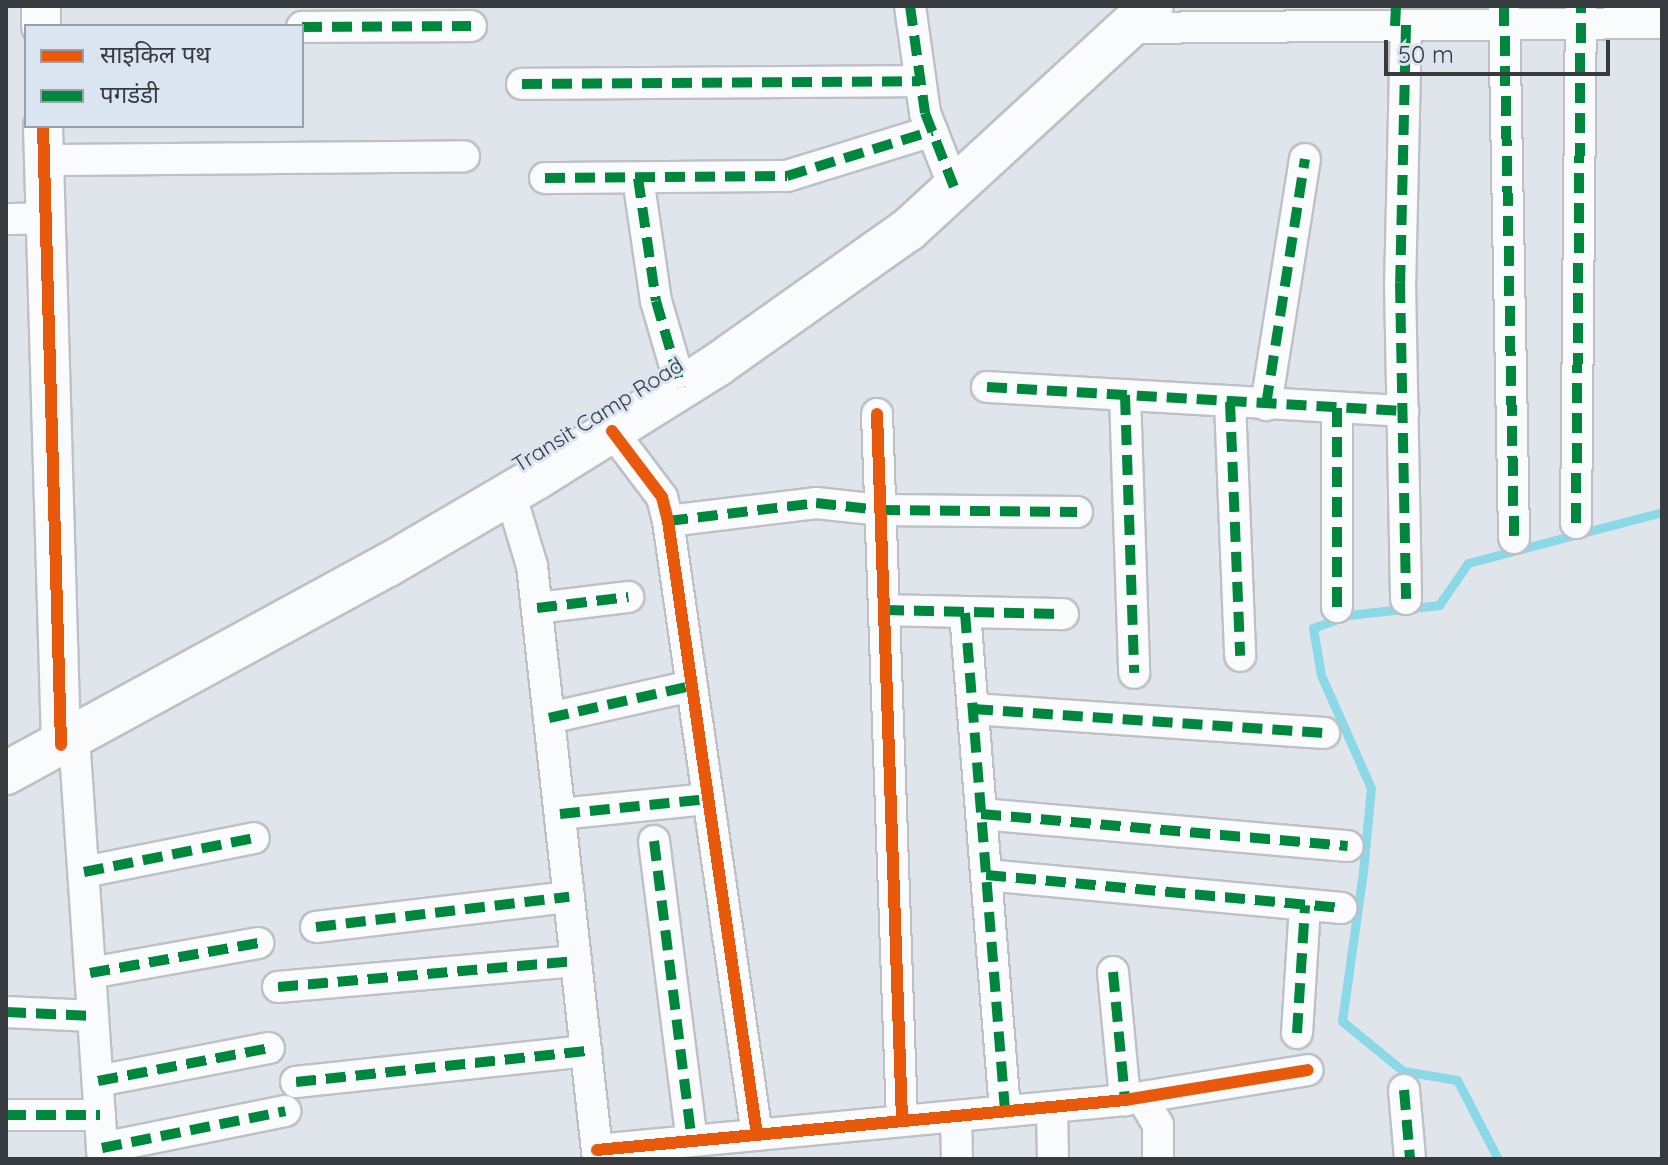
<!DOCTYPE html>
<meta charset="utf-8">
<style>
body{margin:0}
#map{position:relative;width:1668px;height:1165px;overflow:hidden;background:#e0e5ec;font-family:Quicksand,"Noto Sans Devanagari",sans-serif}
div>[style]{position:absolute}
[style*='--x']{left:calc(var(--x)*1px);top:calc(var(--y)*1px);width:calc(var(--w)*1px);rotate:calc(var(--a)*1deg)}
.stream>*{height:9px;margin:-4.5px;padding:0 4.5px;transform-origin:4.5px;border-radius:4.5px;background:#8bd8e6}
.roads{filter:drop-shadow(2px 0 #bdc1c6) drop-shadow(-2px 0 #bdc1c6) drop-shadow(0 2px #bdc1c6) drop-shadow(0 -2px #bdc1c6)}
.minor>*{height:30px;margin:-15px;padding:0 15px;transform-origin:15px;border-radius:15px;background:#fafbfc}
.tertiary>*{height:38px;margin:-19px;padding:0 19px;transform-origin:19px;border-radius:19px;background:#fafbfc}
.secondary>*{height:42px;margin:-21px;padding:0 21px;transform-origin:21px;border-radius:21px;background:#fafbfc}
.quiet>*{height:10px;margin-top:-5px;transform-origin:0;background:repeating-linear-gradient(90deg,#00873e 0 20px,transparent 0 30px)}
.cycleway>*{height:12px;margin:-6px;padding:0 6px;transform-origin:6px;border-radius:6px;background:#e8590c}
span{translate:-50% -50%;white-space:nowrap;text-align:center;line-height:1.15;-webkit-text-stroke:6px #dbe4f1;paint-order:stroke}
.street-label{font-size:22px;color:#373b40}
.frame{position:absolute;inset:0;border:8px solid #373b40;pointer-events:none}
.legend{position:absolute;left:24px;top:24px;width:280px;height:104px;box-sizing:border-box;background:#dbe4f1;border:2px solid #99a0aa;margin:0;padding:10px 14px;list-style:none;font-size:24px;color:#373b40}
.legend li{display:flex;align-items:center;gap:16px;height:40px}
.legend b{width:40px;border:2px solid #99a0aa}
.scale{position:absolute;left:1384px;top:40px;width:226px;height:36px;box-sizing:border-box;border:4px solid #373b40;border-top:0;padding-left:10px;font-size:24px;line-height:28px;white-space:nowrap;color:#373b40;-webkit-text-stroke:6px #dbe4f1;paint-order:stroke}
</style>
<div id="map">
<div class="stream">
<i style="--x:1498;--y:1159;--w:89;--a:-117.4"></i>
<i style="--x:1457;--y:1080;--w:55;--a:-170.5"></i>
<i style="--x:1403;--y:1071;--w:79;--a:-140.7"></i>
<i style="--x:1342;--y:1021;--w:150;--a:-82"></i>
<i style="--x:1363;--y:872;--w:84;--a:-84.6"></i>
<i style="--x:1371;--y:788;--w:124;--a:-113.9"></i>
<i style="--x:1321;--y:675;--w:48;--a:-99.7"></i>
<i style="--x:1313;--y:628;--w:37;--a:-20"></i>
<i style="--x:1348;--y:615;--w:92;--a:-6.3"></i>
<i style="--x:1439;--y:605;--w:51;--a:-55.4"></i>
<i style="--x:1468;--y:563;--w:201;--a:-14.7"></i>
</div>
<div class="roads">
<div class="minor">
<i style="--x:910;--y:6;--w:108;--a:82"></i>
<i style="--x:925;--y:113;--w:79;--a:68.6"></i>
<i style="--x:1504;--y:6;--w:532;--a:88.92"></i>
<i style="--x:1406;--y:25;--w:258;--a:91.3"></i>
<i style="--x:1400;--y:283;--w:316;--a:88.9"></i>
<i style="--x:302;--y:27;--w:169;--a:-0.3"></i>
<i style="--x:1128;--y:28;--w:534;--a:-0.54"></i>
<i style="--x:522;--y:84;--w:398;--a:-0.4"></i>
<i style="--x:44;--y:160;--w:420;--a:-0.5"></i>
<i style="--x:545;--y:178;--w:242;--a:-0.5"></i>
<i style="--x:787;--y:176;--w:152;--a:-17.2"></i>
<i style="--x:638;--y:178;--w:124;--a:81.7"></i>
<i style="--x:656;--y:301;--w:90;--a:73.8"></i>
<i style="--x:6;--y:219;--w:39;--a:-1"></i>
<i style="--x:987;--y:387;--w:417;--a:3.3"></i>
<i style="--x:1125;--y:395;--w:278;--a:88.1"></i>
<i style="--x:1230;--y:402;--w:254;--a:87.7"></i>
<i style="--x:1266;--y:405;--w:249;--a:-81"></i>
<i style="--x:877;--y:414;--w:707;--a:87.97"></i>
<i style="--x:612;--y:431;--w:83;--a:52.9"></i>
<i style="--x:662;--y:497;--w:25;--a:76"></i>
<i style="--x:668;--y:521;--w:620;--a:81.75"></i>
<i style="--x:510;--y:493;--w:76;--a:73.2"></i>
<i style="--x:532;--y:566;--w:597;--a:83.65"></i>
<i style="--x:668;--y:521;--w:149;--a:-6.9"></i>
<i style="--x:816;--y:503;--w:64;--a:6.2"></i>
<i style="--x:880;--y:510;--w:197;--a:0.6"></i>
<i style="--x:1576;--y:523;--w:517;--a:-89.45"></i>
<i style="--x:1337;--y:607;--w:199;--a:-90"></i>
<i style="--x:537;--y:608;--w:92;--a:-6.9"></i>
<i style="--x:884;--y:610;--w:179;--a:1.3"></i>
<i style="--x:965;--y:613;--w:500;--a:85.4"></i>
<i style="--x:973;--y:709;--w:352;--a:3.9"></i>
<i style="--x:549;--y:718;--w:146;--a:-12.7"></i>
<i style="--x:74;--y:737;--w:423;--a:86.1"></i>
<i style="--x:560;--y:814;--w:149;--a:-5.8"></i>
<i style="--x:981;--y:814;--w:368;--a:5"></i>
<i style="--x:654;--y:841;--w:302;--a:82.8"></i>
<i style="--x:84;--y:872;--w:173;--a:-11.3"></i>
<i style="--x:986;--y:875;--w:357;--a:5.3"></i>
<i style="--x:316;--y:927;--w:255;--a:-6.8"></i>
<i style="--x:1113;--y:972;--w:129;--a:84.6"></i>
<i style="--x:90;--y:973;--w:171;--a:-10.1"></i>
<i style="--x:278;--y:987;--w:299;--a:-5"></i>
<i style="--x:6;--y:1012;--w:87;--a:2.6"></i>
<i style="--x:1297;--y:1033;--w:128;--a:-86.4"></i>
<i style="--x:98;--y:1081;--w:174;--a:-10.9"></i>
<i style="--x:296;--y:1082;--w:292;--a:-6.1"></i>
<i style="--x:1404;--y:1090;--w:69;--a:85"></i>
<i style="--x:1142;--y:1098;--w:31;--a:59"></i>
<i style="--x:1158;--y:1125;--w:34;--a:90"></i>
<i style="--x:1052;--y:1107;--w:52;--a:88.9"></i>
<i style="--x:6;--y:1115;--w:94;--a:0"></i>
<i style="--x:956;--y:1116;--w:43;--a:88.7"></i>
<i style="--x:102;--y:1148;--w:187;--a:-11.4"></i>
<i style="--x:597;--y:1150;--w:530;--a:-5.41"></i>
<i style="--x:1125;--y:1100;--w:185;--a:-9.3"></i>
</div>
<div class="tertiary">
<i style="--x:41;--y:6;--w:20;--a:90"></i>
<i style="--x:43;--y:126;--w:619;--a:88.33"></i>
</div>
<div class="secondary">
<i style="--x:6;--y:773;--w:435;--a:-28.6"></i>
<i style="--x:388;--y:565;--w:174;--a:-30.4"></i>
<i style="--x:538;--y:477;--w:211;--a:-32"></i>
<i style="--x:717;--y:365;--w:234;--a:-35.3"></i>
<i style="--x:908;--y:230;--w:331;--a:-42.6"></i>
</div>
</div>
<div class="quiet">
<i style="--x:910;--y:6;--w:108;--a:82"></i>
<i style="--x:925;--y:113;--w:79;--a:68.6"></i>
<i style="--x:1504;--y:6;--w:532;--a:88.92"></i>
<i style="--x:1406;--y:25;--w:258;--a:91.3"></i>
<i style="--x:1400;--y:283;--w:316;--a:88.9"></i>
<i style="--x:1395;--y:26;--w:20;--a:-87"></i>
<i style="--x:302;--y:27;--w:169;--a:-0.3"></i>
<i style="--x:522;--y:84;--w:398;--a:-0.4"></i>
<i style="--x:545;--y:178;--w:242;--a:-0.5"></i>
<i style="--x:787;--y:176;--w:152;--a:-17.2"></i>
<i style="--x:638;--y:178;--w:124;--a:81.7"></i>
<i style="--x:656;--y:301;--w:90;--a:73.8"></i>
<i style="--x:987;--y:387;--w:417;--a:3.3"></i>
<i style="--x:1125;--y:395;--w:278;--a:88.1"></i>
<i style="--x:1230;--y:402;--w:254;--a:87.7"></i>
<i style="--x:1266;--y:405;--w:249;--a:-81"></i>
<i style="--x:668;--y:521;--w:149;--a:-6.9"></i>
<i style="--x:816;--y:503;--w:64;--a:6.2"></i>
<i style="--x:880;--y:510;--w:197;--a:0.6"></i>
<i style="--x:1576;--y:523;--w:517;--a:-89.45"></i>
<i style="--x:1337;--y:607;--w:199;--a:-90"></i>
<i style="--x:537;--y:608;--w:92;--a:-6.9"></i>
<i style="--x:884;--y:610;--w:179;--a:1.3"></i>
<i style="--x:965;--y:613;--w:500;--a:85.4"></i>
<i style="--x:973;--y:709;--w:352;--a:3.9"></i>
<i style="--x:549;--y:718;--w:146;--a:-12.7"></i>
<i style="--x:560;--y:814;--w:149;--a:-5.8"></i>
<i style="--x:981;--y:814;--w:368;--a:5"></i>
<i style="--x:654;--y:841;--w:302;--a:82.8"></i>
<i style="--x:84;--y:872;--w:173;--a:-11.3"></i>
<i style="--x:986;--y:875;--w:357;--a:5.3"></i>
<i style="--x:316;--y:927;--w:255;--a:-6.8"></i>
<i style="--x:1113;--y:972;--w:129;--a:84.6"></i>
<i style="--x:90;--y:973;--w:171;--a:-10.1"></i>
<i style="--x:278;--y:987;--w:299;--a:-5"></i>
<i style="--x:6;--y:1012;--w:87;--a:2.6"></i>
<i style="--x:1297;--y:1033;--w:128;--a:-86.4"></i>
<i style="--x:98;--y:1081;--w:174;--a:-10.9"></i>
<i style="--x:296;--y:1082;--w:292;--a:-6.1"></i>
<i style="--x:1404;--y:1090;--w:69;--a:85"></i>
<i style="--x:6;--y:1115;--w:94;--a:0"></i>
<i style="--x:102;--y:1148;--w:187;--a:-11.4"></i>
</div>
<div class="cycleway">
<i style="--x:43;--y:126;--w:619;--a:88.33"></i>
<i style="--x:877;--y:414;--w:707;--a:87.97"></i>
<i style="--x:612;--y:431;--w:83;--a:52.9"></i>
<i style="--x:662;--y:497;--w:25;--a:76"></i>
<i style="--x:668;--y:521;--w:620;--a:81.75"></i>
<i style="--x:597;--y:1150;--w:530;--a:-5.41"></i>
<i style="--x:1125;--y:1100;--w:185;--a:-9.3"></i>
</div>
<div class="street-label">
<span style="left:598px;top:415px;rotate:-32deg">Transit Camp Road</span>
</div>
<div class="frame"></div>
<ul class="legend">
<li><b style="height:10px;background:#e8590c"></b>साइकिल पथ</li>
<li><b style="height:10px;background:#00873e"></b>पगडंडी</li>
</ul>
<div class="scale">50 m</div>
</div>
